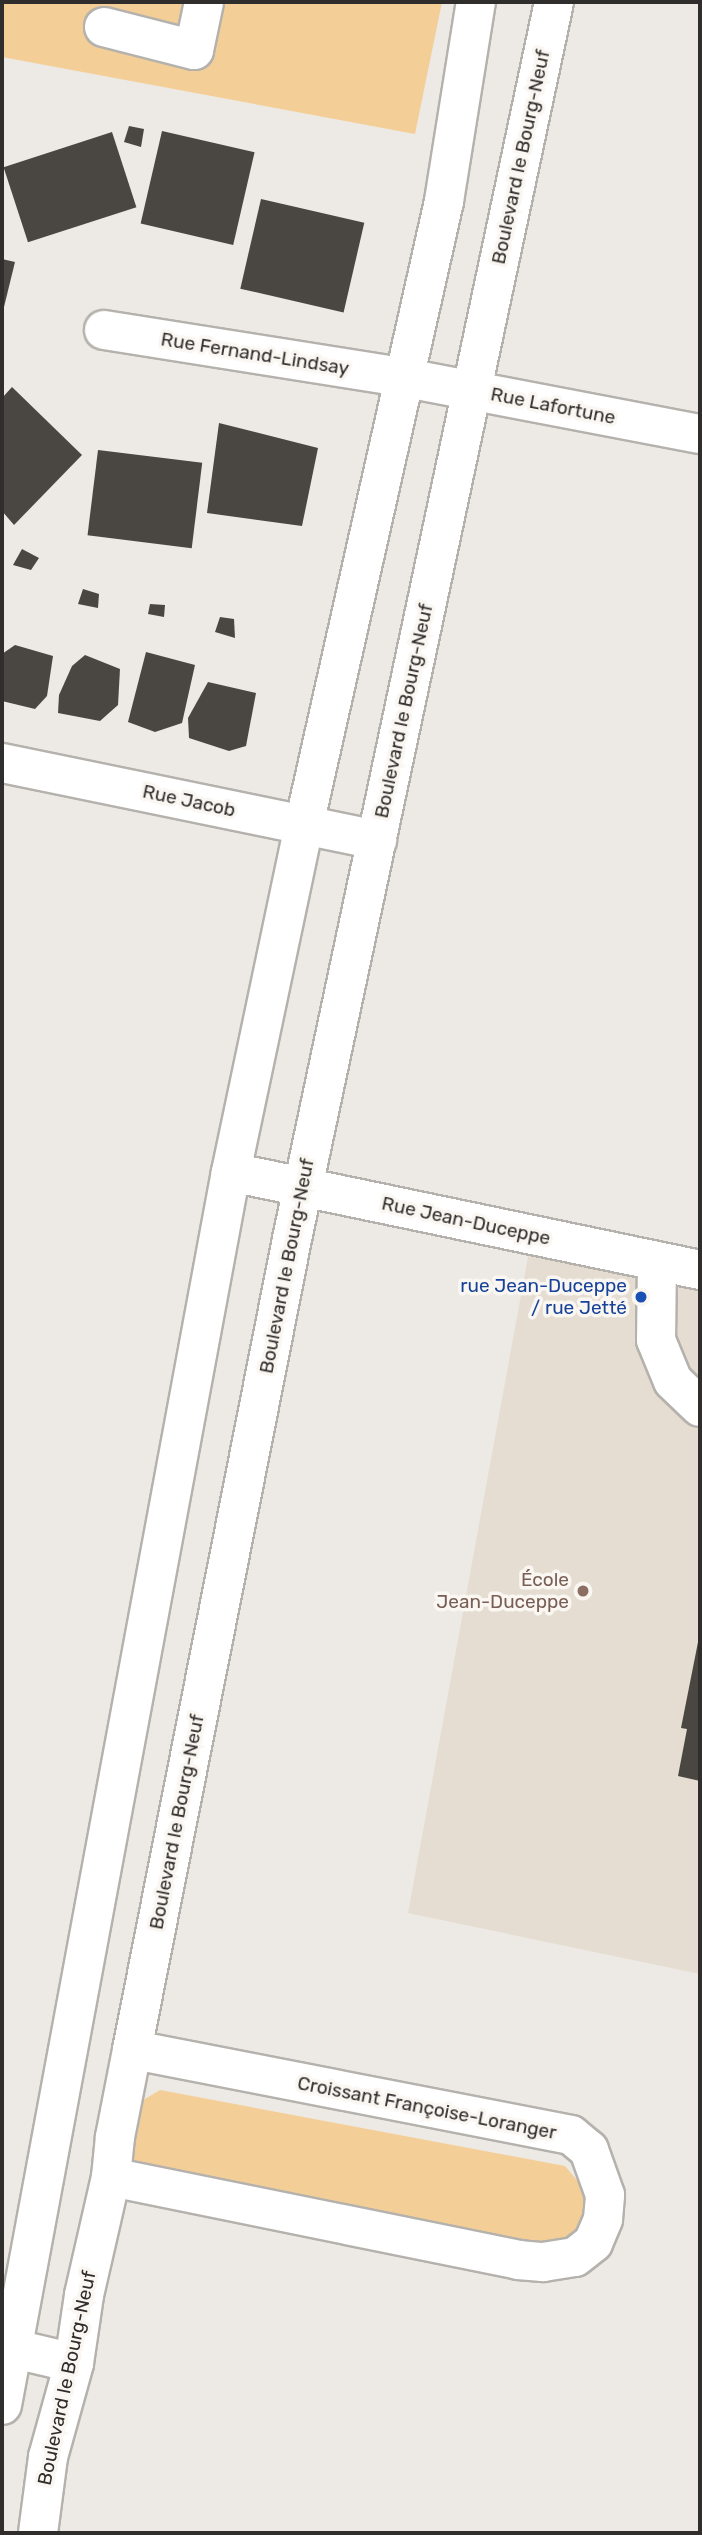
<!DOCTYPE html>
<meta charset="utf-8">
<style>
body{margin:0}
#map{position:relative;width:702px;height:2535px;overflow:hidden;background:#ede9e4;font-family:Rubik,sans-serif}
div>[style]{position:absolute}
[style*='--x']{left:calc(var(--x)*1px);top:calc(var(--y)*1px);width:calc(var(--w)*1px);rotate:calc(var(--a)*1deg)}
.built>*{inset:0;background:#e5ddd1}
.green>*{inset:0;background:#f4ce97}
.building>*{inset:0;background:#4a4742;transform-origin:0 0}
.roads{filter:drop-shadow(2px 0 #b5b2ad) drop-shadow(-2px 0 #b5b2ad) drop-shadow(0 2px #b5b2ad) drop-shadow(0 -2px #b5b2ad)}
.minor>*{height:38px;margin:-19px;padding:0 19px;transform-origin:19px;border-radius:19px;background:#fff}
.dots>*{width:19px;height:19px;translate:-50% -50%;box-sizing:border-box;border:4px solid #faf6f1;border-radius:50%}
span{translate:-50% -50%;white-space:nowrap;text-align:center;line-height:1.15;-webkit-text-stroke:7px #faf6f1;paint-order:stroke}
.street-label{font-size:19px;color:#302e2c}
.transit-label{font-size:19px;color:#164399}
.right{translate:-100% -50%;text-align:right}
.education-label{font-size:19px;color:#785e54}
.frame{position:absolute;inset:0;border:4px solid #302e2c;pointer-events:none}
</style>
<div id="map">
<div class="built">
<i style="clip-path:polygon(532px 1235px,700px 1270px,700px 1974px,408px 1913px)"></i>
</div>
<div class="green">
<i style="clip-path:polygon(2px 2px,442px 2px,415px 134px,2px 57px)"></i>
<i style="clip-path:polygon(160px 2090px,565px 2166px,586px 2191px,586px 2216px,571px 2237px,543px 2249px,138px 2170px,125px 2141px,135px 2105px)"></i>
</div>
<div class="building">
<i style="clip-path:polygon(129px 126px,144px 129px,141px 147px,124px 142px)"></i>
<i style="left:162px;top:131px;width:95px;height:95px;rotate:13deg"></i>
<i style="left:112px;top:132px;width:79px;height:114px;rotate:72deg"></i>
<i style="left:261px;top:199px;width:106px;height:92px;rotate:13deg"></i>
<i style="clip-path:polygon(2px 259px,15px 262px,3px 311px,2px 311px)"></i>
<i style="clip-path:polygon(12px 387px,82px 455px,14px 525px,2px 511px,2px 398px)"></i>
<i style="clip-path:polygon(219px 423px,318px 448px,302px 526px,207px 513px)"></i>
<i style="left:98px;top:450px;width:105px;height:86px;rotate:7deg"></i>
<i style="clip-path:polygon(22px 549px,39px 558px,31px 570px,13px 565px)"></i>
<i style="clip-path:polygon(83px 589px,99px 594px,98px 608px,78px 604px)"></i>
<i style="clip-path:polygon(150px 604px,165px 605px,164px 617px,148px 614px)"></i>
<i style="clip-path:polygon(220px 617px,234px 619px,235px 638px,215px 632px)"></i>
<i style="clip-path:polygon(15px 645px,53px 656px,47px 696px,35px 709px,2px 701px,2px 654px)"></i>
<i style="clip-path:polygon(146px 652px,195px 665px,182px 723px,155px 732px,128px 722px)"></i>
<i style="clip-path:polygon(85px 655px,120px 669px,118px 705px,100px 721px,58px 713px,59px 695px,72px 666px)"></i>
<i style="clip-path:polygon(208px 682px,256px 693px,246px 746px,229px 751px,189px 738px,188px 718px)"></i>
<i style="clip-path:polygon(699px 1637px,700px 1637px,700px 1781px,678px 1776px,687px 1729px,681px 1728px)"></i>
</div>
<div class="roads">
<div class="minor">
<i style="--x:104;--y:27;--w:93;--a:14.3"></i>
<i style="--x:194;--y:50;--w:49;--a:-78.2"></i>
<i style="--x:104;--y:330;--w:306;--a:9"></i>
<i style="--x:406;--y:378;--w:299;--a:10.8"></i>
<i style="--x:2;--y:763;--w:383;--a:11.6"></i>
<i style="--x:231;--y:1172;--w:479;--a:11.8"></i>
<i style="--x:657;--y:1261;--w:79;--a:90.7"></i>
<i style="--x:656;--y:1340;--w:44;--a:67.5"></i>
<i style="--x:673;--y:1381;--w:37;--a:44"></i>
<i style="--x:111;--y:2177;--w:415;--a:11.5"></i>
<i style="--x:518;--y:2260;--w:25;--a:5"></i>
<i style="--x:543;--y:2262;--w:32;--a:-9"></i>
<i style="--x:575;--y:2257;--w:23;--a:-38"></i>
<i style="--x:593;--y:2243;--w:26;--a:-67"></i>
<i style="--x:603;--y:2219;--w:24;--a:-85"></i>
<i style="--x:605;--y:2195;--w:48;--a:-109.6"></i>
<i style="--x:589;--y:2150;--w:23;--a:-140"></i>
<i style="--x:571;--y:2135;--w:447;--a:-169"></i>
<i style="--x:2;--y:2346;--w:74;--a:13.3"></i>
<i style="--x:2;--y:2405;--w:1254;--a:-79.48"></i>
<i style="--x:231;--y:1172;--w:355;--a:-78.1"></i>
<i style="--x:304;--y:825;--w:640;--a:-77.35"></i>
<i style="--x:444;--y:201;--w:202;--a:-80.9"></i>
<i style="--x:38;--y:2533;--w:77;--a:-82.5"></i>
<i style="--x:48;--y:2457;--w:98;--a:-74.5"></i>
<i style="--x:74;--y:2363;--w:69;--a:-81.6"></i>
<i style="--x:84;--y:2295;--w:121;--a:-77.1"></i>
<i style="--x:111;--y:2177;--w:40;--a:-84.3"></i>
<i style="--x:115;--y:2137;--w:89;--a:-78.9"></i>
<i style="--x:132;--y:2050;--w:827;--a:-78.84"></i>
<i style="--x:292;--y:1239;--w:1264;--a:-78.04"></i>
</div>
</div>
<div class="dots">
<i style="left:641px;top:1297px;background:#1a4fb4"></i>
<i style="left:583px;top:1591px;background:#8d6e63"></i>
</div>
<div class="street-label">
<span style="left:521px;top:157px;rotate:-78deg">Boulevard le Bourg-Neuf</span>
<span style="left:255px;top:354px;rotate:9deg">Rue Fernand-Lindsay</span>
<span style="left:553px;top:406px;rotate:11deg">Rue Lafortune</span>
<span style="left:404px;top:711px;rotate:-78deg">Boulevard le Bourg-Neuf</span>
<span style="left:189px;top:801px;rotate:12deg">Rue Jacob</span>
<span style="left:466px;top:1221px;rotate:12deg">Rue Jean-Duceppe</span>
<span style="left:287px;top:1266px;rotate:-79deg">Boulevard le Bourg-Neuf</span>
<span style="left:177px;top:1822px;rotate:-79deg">Boulevard le Bourg-Neuf</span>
<span style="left:427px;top:2108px;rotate:11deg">Croissant Françoise-Loranger</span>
<span style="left:67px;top:2378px;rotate:-78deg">Boulevard le Bourg-Neuf</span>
</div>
<div class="transit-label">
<span class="right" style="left:627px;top:1297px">rue Jean-Duceppe<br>/ rue Jetté</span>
</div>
<div class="education-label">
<span class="right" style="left:569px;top:1591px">École<br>Jean-Duceppe</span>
</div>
<div class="frame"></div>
</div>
